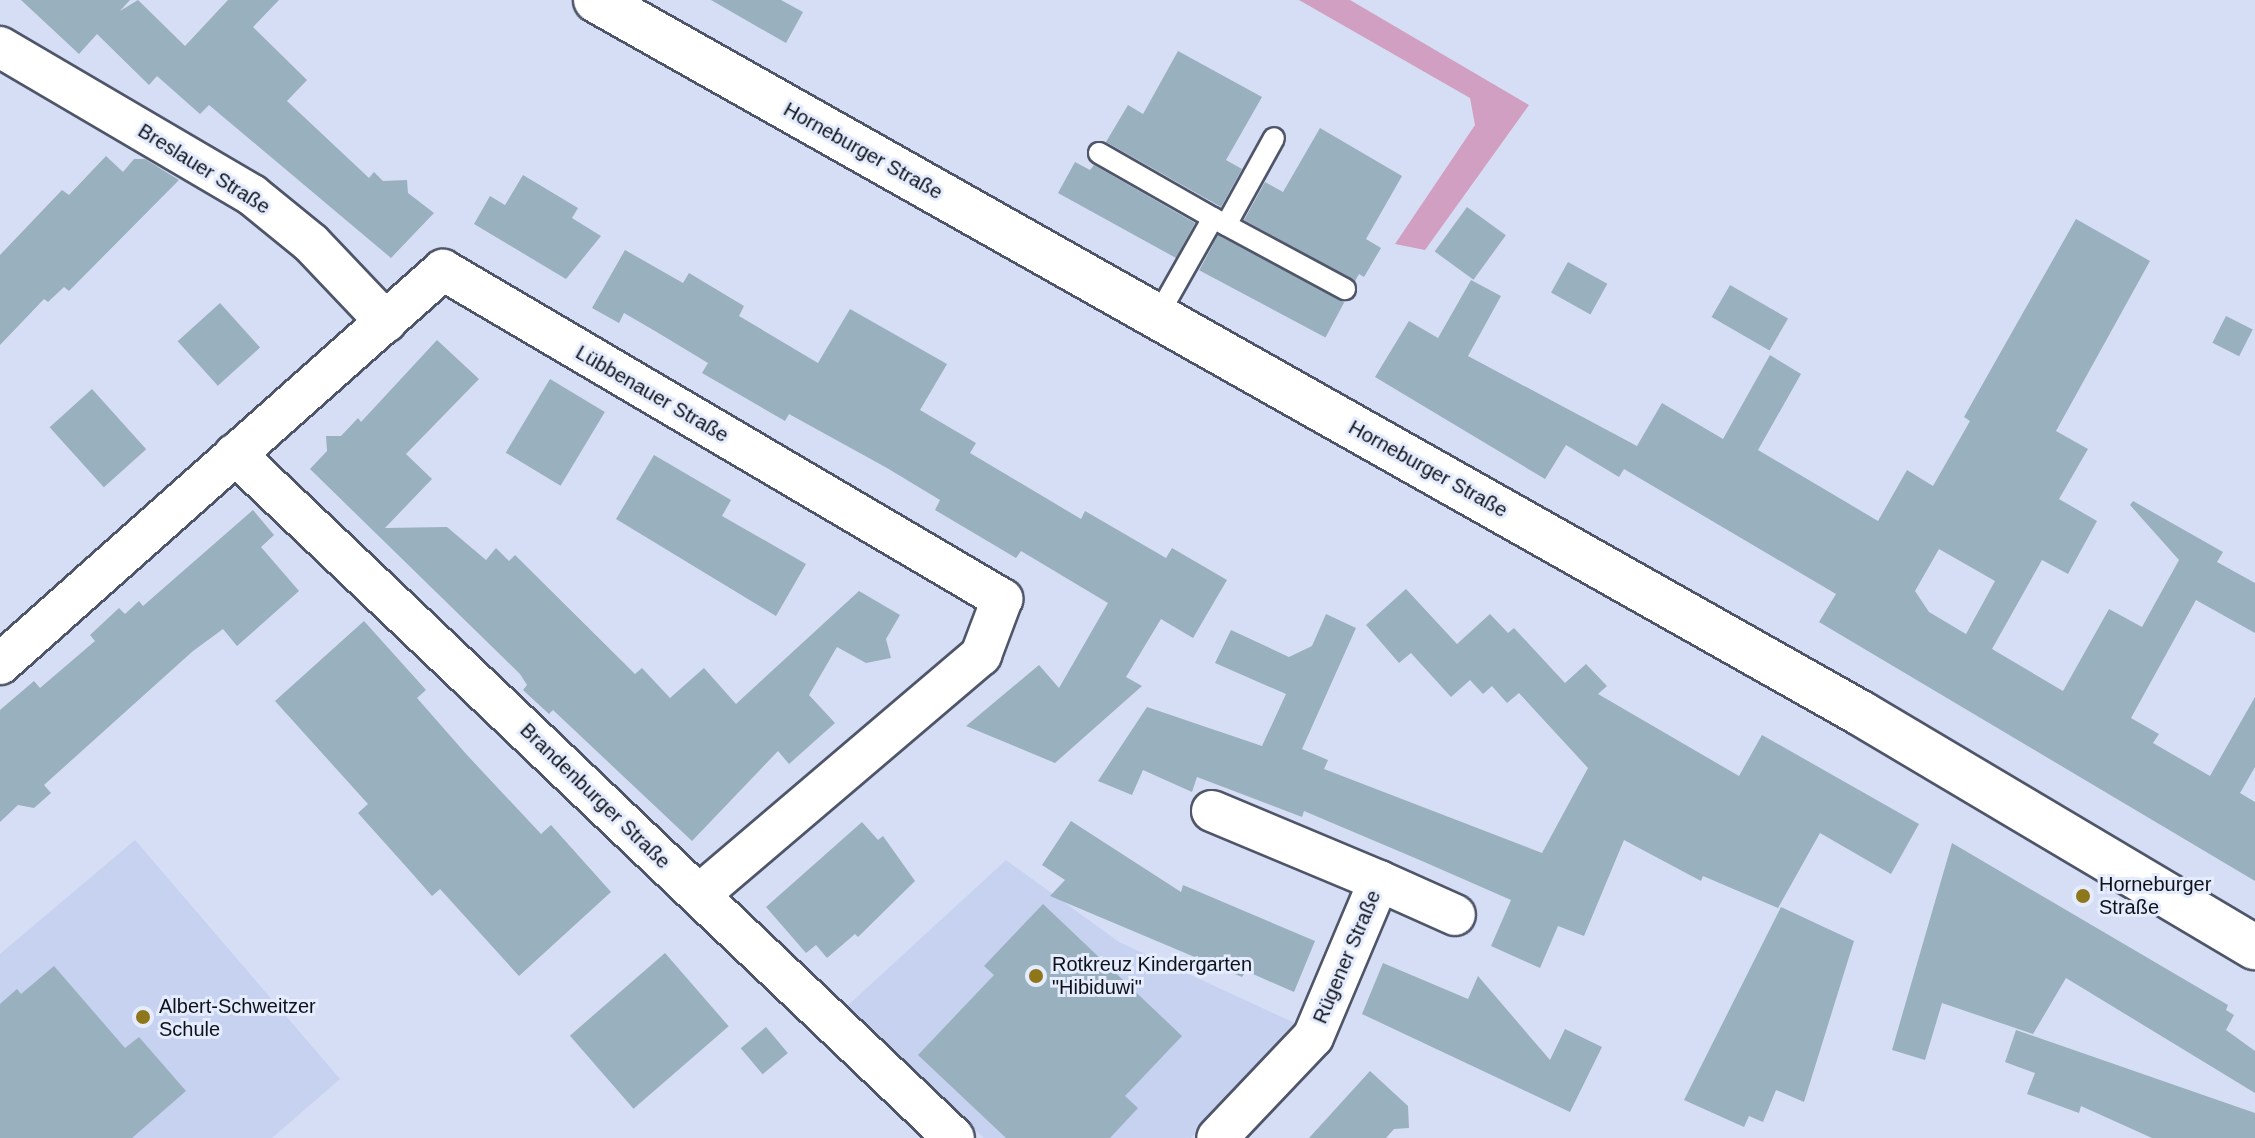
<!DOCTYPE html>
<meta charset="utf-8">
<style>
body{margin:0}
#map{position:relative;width:2255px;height:1138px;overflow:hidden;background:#d6def5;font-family:Helvetica,sans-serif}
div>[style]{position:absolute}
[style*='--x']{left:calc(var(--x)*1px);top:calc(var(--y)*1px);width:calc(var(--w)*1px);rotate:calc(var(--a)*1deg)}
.built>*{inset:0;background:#c6d2ef}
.green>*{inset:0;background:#d19fc1}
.building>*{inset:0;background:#99b0be;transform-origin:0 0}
.roads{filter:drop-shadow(2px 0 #4f5669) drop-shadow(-2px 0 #4f5669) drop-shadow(0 2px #4f5669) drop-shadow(0 -2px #4f5669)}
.lane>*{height:20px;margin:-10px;padding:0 10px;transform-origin:10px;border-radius:10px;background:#fff}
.street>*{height:40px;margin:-20px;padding:0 20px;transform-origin:20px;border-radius:20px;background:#fff}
.primary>*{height:44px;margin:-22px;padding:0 22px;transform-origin:22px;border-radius:22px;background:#fff}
.dots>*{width:22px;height:22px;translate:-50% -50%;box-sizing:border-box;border:4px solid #e4ecfe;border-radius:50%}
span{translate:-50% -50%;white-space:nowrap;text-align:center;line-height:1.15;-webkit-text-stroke:6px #e4ecfe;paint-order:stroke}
.street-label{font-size:20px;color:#0f1219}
.poi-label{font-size:20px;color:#0f1219}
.left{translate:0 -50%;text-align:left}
</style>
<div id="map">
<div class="built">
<i style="clip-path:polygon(135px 840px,340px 1079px,272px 1138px,0 1138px,0 954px)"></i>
<i style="clip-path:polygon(1006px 860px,1119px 942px,1299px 1025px,1191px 1138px,984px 1138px,844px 1009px)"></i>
</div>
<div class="green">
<i style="clip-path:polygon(1299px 0,1350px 0,1529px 105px,1425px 250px,1395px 244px,1475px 125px,1470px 98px)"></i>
</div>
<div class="building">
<i style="clip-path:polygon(21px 0,130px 0,120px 11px,138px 0,185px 46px,228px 0,279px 0,253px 27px,307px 80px,287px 101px,369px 178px,374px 172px,383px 181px,407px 180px,408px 193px,434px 213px,391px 258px,209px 105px,200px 114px,157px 76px,149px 85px,97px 34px,79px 54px)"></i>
<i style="clip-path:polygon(711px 0,781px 0,803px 12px,786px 43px)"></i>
<i style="clip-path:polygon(1178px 51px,1262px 97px,1226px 160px,1242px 169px,1221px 207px,1106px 142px,1128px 105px,1143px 114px)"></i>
<i style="clip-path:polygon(1320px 128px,1402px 176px,1366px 239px,1381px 248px,1364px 277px,1359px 274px,1355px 281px,1244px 220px,1265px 182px,1283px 192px)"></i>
<i style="clip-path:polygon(106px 156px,123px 172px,134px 159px,145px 159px,179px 180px,69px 291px,64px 287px,48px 302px,44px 299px,0 345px,0 255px,62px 190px,69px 195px)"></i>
<i style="clip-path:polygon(1075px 162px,1090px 170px,1094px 165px,1195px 223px,1176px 258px,1058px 193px)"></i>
<i style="clip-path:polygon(523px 175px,578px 208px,572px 218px,601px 236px,566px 279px,474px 224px,490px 196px,505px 205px)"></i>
<i style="left:1467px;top:207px;width:48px;height:55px;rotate:36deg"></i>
<i style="clip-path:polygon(evenodd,2076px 219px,2150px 261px,2056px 431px,2088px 449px,2059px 499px,2097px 521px,2068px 574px,2042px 560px,1992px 649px,2063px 691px,2109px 609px,2142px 627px,2179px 560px,2130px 505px,2133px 501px,2223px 552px,2217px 562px,2255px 583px,2255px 633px,2196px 600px,2131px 718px,2159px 734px,2153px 743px,2210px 776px,2255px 697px,2255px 767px,2240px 793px,2255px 802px,2255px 881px,1819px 622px,1836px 594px,1624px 469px,1619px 477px,1566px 445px,1545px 479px,1375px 377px,1409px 321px,1438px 338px,1471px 280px,1501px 296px,1468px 356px,1637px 446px,1662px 403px,1723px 439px,1770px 355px,1801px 374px,1758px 450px,1878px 521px,1907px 470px,1933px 486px,1970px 421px,1964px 417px,2076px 219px,1939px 549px,1995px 581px,1966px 634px,1929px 612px,1915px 591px,1939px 549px)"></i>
<i style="left:1218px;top:235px;width:143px;height:40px;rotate:28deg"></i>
<i style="clip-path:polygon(625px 250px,683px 283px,689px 273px,744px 306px,739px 316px,818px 363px,850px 309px,947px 364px,920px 410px,976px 443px,970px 453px,1081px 519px,1085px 511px,1166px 558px,1172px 548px,1227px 580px,1193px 638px,1161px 619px,1126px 677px,1142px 686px,1055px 763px,966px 726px,1039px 665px,1059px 688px,1108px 603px,1021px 551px,1016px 558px,935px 510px,940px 500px,887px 468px,789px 414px,785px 421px,702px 373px,708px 363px,655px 331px,624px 313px,619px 323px,592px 308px)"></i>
<i style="left:1568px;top:262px;width:45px;height:35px;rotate:29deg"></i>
<i style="left:1730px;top:285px;width:67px;height:37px;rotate:30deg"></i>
<i style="left:220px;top:303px;width:60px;height:57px;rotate:48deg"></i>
<i style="left:2226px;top:316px;width:30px;height:30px;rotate:27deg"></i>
<i style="clip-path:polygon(437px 340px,479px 379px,406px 454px,432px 479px,385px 528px,447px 527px,486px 560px,496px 548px,509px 561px,515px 555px,635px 674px,642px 668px,670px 698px,704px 668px,736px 704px,859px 591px,900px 615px,886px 639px,891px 658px,866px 663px,837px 647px,809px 695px,835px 723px,789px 764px,778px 751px,692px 841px,553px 710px,549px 714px,523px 690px,527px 685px,520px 674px,310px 469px,327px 451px,326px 436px,341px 436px,358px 418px,361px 422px)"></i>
<i style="left:550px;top:379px;width:64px;height:86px;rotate:31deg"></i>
<i style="left:92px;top:389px;width:81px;height:57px;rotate:48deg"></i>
<i style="clip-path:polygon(654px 455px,731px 500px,722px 516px,806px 564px,776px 616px,616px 519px)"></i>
<i style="clip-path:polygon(253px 510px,274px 535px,261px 547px,299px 591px,237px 646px,223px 629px,193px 651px,44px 785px,51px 793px,34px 808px,18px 805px,0 822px,0 710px,34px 681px,40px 688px,95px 641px,90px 635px,119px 608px,125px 614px,139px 601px,143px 606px)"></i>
<i style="clip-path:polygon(1406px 589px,1457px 644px,1490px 614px,1508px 633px,1514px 628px,1565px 683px,1586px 664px,1607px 686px,1598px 694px,1739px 776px,1762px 735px,1919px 824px,1891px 874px,1820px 833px,1778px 908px,1703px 876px,1701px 881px,1624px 840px,1584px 936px,1558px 926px,1540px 968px,1491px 946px,1511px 900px,1422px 861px,1304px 811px,1302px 817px,1197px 777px,1192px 792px,1143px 770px,1132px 795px,1098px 781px,1147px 707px,1262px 746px,1286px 694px,1215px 663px,1231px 630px,1289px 657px,1312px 646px,1326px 614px,1356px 628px,1302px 749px,1328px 760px,1324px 769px,1542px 853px,1588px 768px,1519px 693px,1507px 703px,1492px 686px,1483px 694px,1470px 680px,1451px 697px,1411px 653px,1399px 663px,1366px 625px)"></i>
<i style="clip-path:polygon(364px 621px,426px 690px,417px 698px,467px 755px,541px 834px,551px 825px,611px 892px,519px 976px,440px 889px,432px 896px,410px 871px,358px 813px,368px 804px,275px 701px)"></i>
<i style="clip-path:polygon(1071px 821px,1181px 892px,1183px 885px,1315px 941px,1294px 992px,1246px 971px,1242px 977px,1050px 896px,1065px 880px,1042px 865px)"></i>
<i style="clip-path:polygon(862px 822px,878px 840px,883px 836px,915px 881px,858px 937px,855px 934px,827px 958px,816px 945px,806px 953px,766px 907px)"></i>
<i style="clip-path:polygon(1952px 843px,2228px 1005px,2226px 1010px,2234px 1015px,2226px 1030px,2255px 1051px,2255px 1093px,2066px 978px,2033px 1034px,1942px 1003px,1925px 1060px,1892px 1050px)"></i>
<i style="clip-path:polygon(1043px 904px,1182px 1036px,1125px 1096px,1138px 1108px,1110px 1138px,1006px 1138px,918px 1055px,994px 975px,984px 966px)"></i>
<i style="clip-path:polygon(1781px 907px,1854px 941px,1804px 1102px,1776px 1090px,1763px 1122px,1749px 1116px,1744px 1127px,1684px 1100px)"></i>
<i style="left:665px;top:953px;width:97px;height:126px;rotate:49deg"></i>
<i style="clip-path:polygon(1383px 963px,1468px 999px,1478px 976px,1550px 1060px,1565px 1029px,1602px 1047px,1570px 1112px,1362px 1014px)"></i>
<i style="clip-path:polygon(54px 966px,125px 1048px,139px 1037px,186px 1091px,132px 1138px,0 1138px,0 1004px,17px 989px,21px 994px)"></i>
<i style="left:766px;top:1027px;width:34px;height:33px;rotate:50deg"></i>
<i style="clip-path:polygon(2016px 1030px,2255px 1113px,2255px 1138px,2152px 1138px,2081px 1106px,2079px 1113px,2027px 1094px,2035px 1073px,2005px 1062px)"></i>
<i style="clip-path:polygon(1370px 1071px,1408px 1106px,1409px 1128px,1394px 1129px,1386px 1138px,1309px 1138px)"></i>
</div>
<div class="roads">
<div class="lane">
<i style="--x:1099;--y:153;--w:131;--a:29.7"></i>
<i style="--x:1213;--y:218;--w:114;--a:119.5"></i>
<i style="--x:1213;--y:218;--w:150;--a:28.3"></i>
<i style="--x:1226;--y:225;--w:99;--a:-61.1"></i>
</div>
<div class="street">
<i style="--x:0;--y:47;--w:292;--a:30.4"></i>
<i style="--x:252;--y:195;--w:76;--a:39.1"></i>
<i style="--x:311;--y:243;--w:109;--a:46.5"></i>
<i style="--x:235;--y:454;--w:992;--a:43.57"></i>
<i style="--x:0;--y:664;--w:593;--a:-41.65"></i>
<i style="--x:443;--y:270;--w:649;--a:30.48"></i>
<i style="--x:1002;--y:599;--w:60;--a:110.6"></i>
<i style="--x:981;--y:655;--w:370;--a:139.6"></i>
<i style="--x:1212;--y:811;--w:181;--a:22.7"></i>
<i style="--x:1379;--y:881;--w:169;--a:112.9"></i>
<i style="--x:1313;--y:1037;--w:139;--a:133.5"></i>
<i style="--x:1379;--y:881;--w:83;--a:24.1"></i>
</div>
<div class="primary">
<i style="--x:596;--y:0;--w:1453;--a:29.42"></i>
<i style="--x:1862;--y:714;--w:457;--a:30.7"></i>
</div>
</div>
<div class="dots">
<i style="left:2083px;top:896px;background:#8e771b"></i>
<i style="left:1036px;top:976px;background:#8e771b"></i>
<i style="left:143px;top:1017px;background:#8e771b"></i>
</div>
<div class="street-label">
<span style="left:863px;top:151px;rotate:29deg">Horneburger Straße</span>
<span style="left:204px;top:169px;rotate:32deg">Breslauer Straße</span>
<span style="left:652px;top:394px;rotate:30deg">Lübbenauer Straße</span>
<span style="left:1428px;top:469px;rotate:29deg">Horneburger Straße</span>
<span style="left:595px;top:796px;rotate:44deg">Brandenburger Straße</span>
<span style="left:1347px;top:957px;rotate:-67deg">Rügener Straße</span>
</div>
<div class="poi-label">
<span class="left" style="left:2099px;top:896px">Horneburger<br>Straße</span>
<span class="left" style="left:1052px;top:976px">Rotkreuz Kindergarten<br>"Hibiduwi"</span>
<span class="left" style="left:159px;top:1018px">Albert-Schweitzer<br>Schule</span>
</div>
</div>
